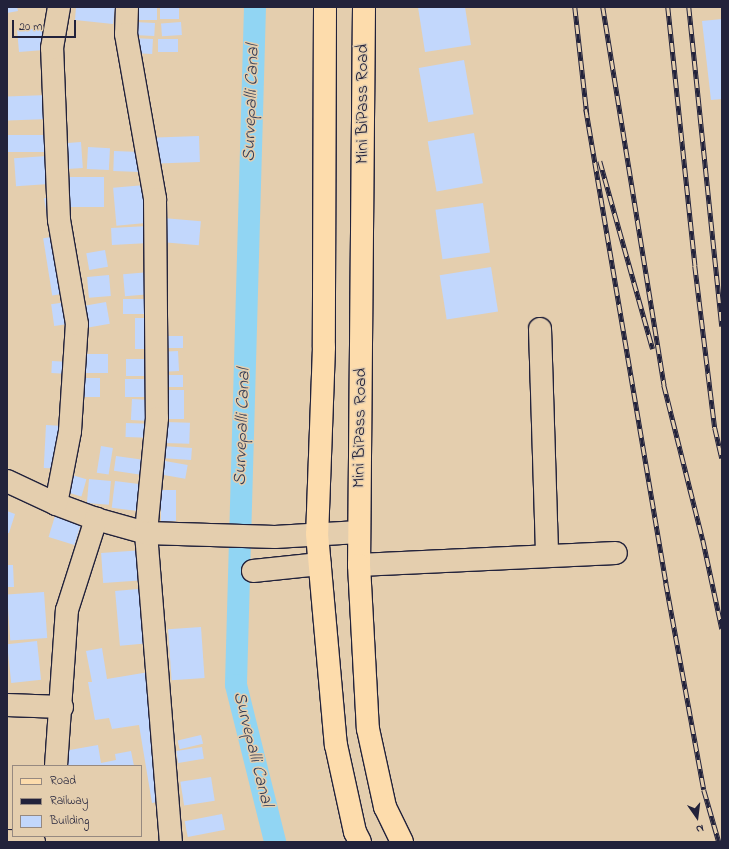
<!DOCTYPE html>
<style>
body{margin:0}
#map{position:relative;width:729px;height:849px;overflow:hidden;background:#e4ceae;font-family:"Indie Flower",sans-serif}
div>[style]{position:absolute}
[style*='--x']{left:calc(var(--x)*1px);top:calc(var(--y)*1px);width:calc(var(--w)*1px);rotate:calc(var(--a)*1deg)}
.canal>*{height:22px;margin:-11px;padding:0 11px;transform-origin:11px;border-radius:11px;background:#91d5f3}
.building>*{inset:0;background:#c2d7fc;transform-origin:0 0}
.roads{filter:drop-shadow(1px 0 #22223b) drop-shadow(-1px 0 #22223b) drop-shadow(0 1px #22223b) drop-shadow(0 -1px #22223b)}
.minor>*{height:22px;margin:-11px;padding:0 11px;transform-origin:11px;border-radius:11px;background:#e4ceae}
.major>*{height:22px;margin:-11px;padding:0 11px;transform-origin:11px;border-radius:11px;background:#fddcac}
.rail>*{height:4.5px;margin-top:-2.25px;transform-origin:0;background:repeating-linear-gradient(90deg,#e4ceae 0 9px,#22223b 0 18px);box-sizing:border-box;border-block:1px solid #22223b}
span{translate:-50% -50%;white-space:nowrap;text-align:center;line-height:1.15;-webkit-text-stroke:3px #e4ceae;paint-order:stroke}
.street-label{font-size:17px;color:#22223b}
.water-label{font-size:18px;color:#333d57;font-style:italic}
.frame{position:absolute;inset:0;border:8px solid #22223b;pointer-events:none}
.legend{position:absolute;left:12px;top:765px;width:130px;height:72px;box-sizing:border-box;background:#e4ceae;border:1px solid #968980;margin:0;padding:5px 7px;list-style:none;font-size:12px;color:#22223b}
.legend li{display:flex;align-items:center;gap:8px;height:20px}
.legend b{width:20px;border:1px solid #968980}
.north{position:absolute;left:677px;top:797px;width:40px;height:40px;-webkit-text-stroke:3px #e4ceae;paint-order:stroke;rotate:166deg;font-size:11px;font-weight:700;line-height:16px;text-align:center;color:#22223b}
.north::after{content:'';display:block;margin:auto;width:14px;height:18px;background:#22223b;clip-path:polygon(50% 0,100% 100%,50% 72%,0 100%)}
.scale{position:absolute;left:12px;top:20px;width:64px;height:18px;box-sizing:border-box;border:2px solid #22223b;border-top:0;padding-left:5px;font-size:12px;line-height:14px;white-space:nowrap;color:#22223b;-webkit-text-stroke:3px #e4ceae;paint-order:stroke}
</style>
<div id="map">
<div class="canal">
<i style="--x:255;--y:7;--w:678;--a:91.61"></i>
<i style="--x:236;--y:685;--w:162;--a:76"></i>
</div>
<div class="building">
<i style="clip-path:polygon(7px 7px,17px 7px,18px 11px,7px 13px)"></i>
<i style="clip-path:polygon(76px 7px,115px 7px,113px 24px,75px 20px)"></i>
<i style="left:137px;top:7px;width:20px;height:13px"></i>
<i style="left:160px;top:7px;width:19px;height:12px"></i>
<i style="clip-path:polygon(418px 7px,465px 7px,471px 45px,425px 52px)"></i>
<i style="clip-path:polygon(722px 19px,722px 99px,711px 100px,702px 21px)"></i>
<i style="left:134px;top:22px;width:21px;height:13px;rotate:3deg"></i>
<i style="left:181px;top:22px;width:13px;height:20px;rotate:86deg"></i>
<i style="left:42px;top:28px;width:22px;height:25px;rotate:85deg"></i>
<i style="left:134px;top:38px;width:19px;height:15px;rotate:3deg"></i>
<i style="left:158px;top:39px;width:20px;height:13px"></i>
<i style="left:464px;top:60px;width:55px;height:46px;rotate:80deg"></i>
<i style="left:48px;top:95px;width:24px;height:41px;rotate:88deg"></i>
<i style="left:474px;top:133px;width:51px;height:47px;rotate:80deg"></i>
<i style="left:49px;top:135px;width:17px;height:41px;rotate:90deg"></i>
<i style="left:199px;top:136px;width:26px;height:42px;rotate:88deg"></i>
<i style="left:81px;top:142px;width:26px;height:20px;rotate:86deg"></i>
<i style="left:88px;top:147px;width:22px;height:22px;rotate:3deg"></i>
<i style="left:114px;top:151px;width:27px;height:20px;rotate:2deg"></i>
<i style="left:47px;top:156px;width:28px;height:33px;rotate:86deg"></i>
<i style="left:69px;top:177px;width:35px;height:30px"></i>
<i style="left:145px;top:185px;width:38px;height:32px;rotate:85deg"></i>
<i style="left:52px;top:197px;width:20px;height:8px;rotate:81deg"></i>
<i style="left:483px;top:203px;width:50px;height:48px;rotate:82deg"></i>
<i style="left:163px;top:218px;width:38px;height:24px;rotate:5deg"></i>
<i style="left:148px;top:226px;width:17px;height:37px;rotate:87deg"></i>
<i style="left:57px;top:236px;width:58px;height:14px;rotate:81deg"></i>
<i style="left:105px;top:250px;width:17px;height:19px;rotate:80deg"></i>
<i style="left:491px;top:267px;width:45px;height:52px;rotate:81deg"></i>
<i style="left:150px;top:272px;width:22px;height:27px;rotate:85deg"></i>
<i style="left:109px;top:275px;width:21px;height:22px;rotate:85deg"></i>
<i style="left:123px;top:299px;width:28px;height:15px"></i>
<i style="left:67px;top:302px;width:22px;height:16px;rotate:82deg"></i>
<i style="left:106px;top:302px;width:22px;height:26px;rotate:80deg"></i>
<i style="left:135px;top:318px;width:15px;height:31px"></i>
<i style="left:163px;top:336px;width:20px;height:12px"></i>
<i style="left:178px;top:351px;width:20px;height:15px;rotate:87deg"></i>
<i style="left:86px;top:354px;width:22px;height:19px"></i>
<i style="left:126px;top:359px;width:25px;height:17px"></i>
<i style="left:52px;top:361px;width:19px;height:12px;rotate:3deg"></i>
<i style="left:165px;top:375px;width:18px;height:12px"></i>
<i style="left:100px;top:378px;width:19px;height:21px;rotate:90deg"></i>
<i style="left:125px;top:379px;width:25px;height:18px"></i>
<i style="left:167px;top:390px;width:17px;height:29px"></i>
<i style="left:132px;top:399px;width:18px;height:21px;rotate:3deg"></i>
<i style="left:165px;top:422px;width:25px;height:21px;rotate:2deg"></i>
<i style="left:126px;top:423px;width:23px;height:14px;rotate:2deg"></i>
<i style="left:46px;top:425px;width:17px;height:43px;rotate:3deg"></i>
<i style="left:101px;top:446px;width:12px;height:27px;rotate:9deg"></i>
<i style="left:162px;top:446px;width:30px;height:12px;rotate:4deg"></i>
<i style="left:116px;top:456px;width:29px;height:15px;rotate:8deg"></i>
<i style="left:165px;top:461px;width:23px;height:14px;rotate:10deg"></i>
<i style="left:72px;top:475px;width:15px;height:18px;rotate:16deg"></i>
<i style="left:89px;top:479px;width:22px;height:24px;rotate:5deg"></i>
<i style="left:115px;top:481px;width:26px;height:27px;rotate:7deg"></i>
<i style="left:161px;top:490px;width:15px;height:31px"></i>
<i style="clip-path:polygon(7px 511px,15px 514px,9px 533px,7px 533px)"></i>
<i style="left:55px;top:516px;width:27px;height:22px;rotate:17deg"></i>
<i style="left:144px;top:550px;width:30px;height:43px;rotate:86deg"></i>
<i style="clip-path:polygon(7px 565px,13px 565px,14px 587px,7px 587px)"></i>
<i style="left:149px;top:588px;width:55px;height:34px;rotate:85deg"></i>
<i style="left:44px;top:592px;width:46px;height:37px;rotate:86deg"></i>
<i style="left:201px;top:627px;width:51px;height:33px;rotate:86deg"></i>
<i style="left:37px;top:641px;width:39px;height:30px;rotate:84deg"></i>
<i style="clip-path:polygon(102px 648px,107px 679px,149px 672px,171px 799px,152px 803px,139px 725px,112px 729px,109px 718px,95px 720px,88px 682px,92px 682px,86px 651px)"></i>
<i style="left:201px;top:735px;width:9px;height:24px;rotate:77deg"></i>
<i style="clip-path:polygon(98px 745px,101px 763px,116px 760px,115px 754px,131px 751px,134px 766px,66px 766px,64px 751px)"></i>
<i style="left:202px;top:747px;width:12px;height:26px;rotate:81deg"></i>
<i style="left:211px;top:777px;width:24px;height:31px;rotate:81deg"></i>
<i style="left:222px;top:814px;width:16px;height:38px;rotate:79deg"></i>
</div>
<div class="roads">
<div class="minor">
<i style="--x:127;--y:7;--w:27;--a:92"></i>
<i style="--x:126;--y:34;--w:168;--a:80"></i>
<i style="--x:155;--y:199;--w:219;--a:89.5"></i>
<i style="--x:157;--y:418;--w:116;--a:95.5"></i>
<i style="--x:146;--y:533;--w:310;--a:85.4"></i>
<i style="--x:540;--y:329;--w:227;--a:88.2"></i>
<i style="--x:7;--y:481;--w:54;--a:25.1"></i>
<i style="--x:56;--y:504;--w:43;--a:20.6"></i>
<i style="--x:96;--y:519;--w:52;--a:15.6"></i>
<i style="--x:146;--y:533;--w:129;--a:1.8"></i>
<i style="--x:275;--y:537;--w:84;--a:-3.4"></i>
<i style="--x:56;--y:504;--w:74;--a:-79.1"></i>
<i style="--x:70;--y:431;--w:107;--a:-86.3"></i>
<i style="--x:77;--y:324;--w:106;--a:-99.8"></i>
<i style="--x:59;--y:220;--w:172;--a:-92.3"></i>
<i style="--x:52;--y:48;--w:42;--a:-80.3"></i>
<i style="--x:359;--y:565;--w:257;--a:-2.7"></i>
<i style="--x:253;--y:571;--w:67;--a:-6"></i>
<i style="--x:7;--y:705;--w:55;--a:2.1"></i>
<i style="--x:56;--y:766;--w:156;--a:-86"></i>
<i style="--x:67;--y:610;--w:96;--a:-72.3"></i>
<i style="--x:7;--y:841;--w:27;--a:2"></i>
</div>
<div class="major">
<i style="--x:325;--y:7;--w:340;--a:90.2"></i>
<i style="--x:324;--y:347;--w:187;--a:92.1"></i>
<i style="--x:317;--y:534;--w:212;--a:84.9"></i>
<i style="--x:336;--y:745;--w:89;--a:77.7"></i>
<i style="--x:355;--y:832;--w:11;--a:63"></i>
<i style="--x:364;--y:7;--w:558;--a:90.51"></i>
<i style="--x:359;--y:565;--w:164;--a:86.9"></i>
<i style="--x:368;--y:729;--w:80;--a:77.7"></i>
<i style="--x:385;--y:807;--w:39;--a:64"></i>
</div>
</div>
<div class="rail">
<i style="--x:575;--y:7;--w:108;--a:83.6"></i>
<i style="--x:603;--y:7;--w:383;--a:80.8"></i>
<i style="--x:664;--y:385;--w:160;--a:75.9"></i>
<i style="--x:703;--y:540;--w:91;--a:77.9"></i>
<i style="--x:668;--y:7;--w:260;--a:84"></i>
<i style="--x:695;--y:266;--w:163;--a:83"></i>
<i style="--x:715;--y:428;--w:31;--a:77"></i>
<i style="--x:689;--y:7;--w:321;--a:84.1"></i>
<i style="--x:586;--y:109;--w:481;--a:80.4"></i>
<i style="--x:666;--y:583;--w:210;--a:79.6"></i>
<i style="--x:704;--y:790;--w:54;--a:73.9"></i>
<i style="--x:600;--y:161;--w:195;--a:74.3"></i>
</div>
<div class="street-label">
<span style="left:363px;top:104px;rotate:-90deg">Mini BiPass Road</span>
<span style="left:360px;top:428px;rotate:-89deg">Mini BiPass Road</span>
</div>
<div class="water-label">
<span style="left:252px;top:103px;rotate:-88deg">Survepalli Canal</span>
<span style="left:243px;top:427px;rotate:-88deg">Survepalli Canal</span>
<span style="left:252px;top:749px;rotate:76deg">Survepalli Canal</span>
</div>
<div class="frame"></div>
<ul class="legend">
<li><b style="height:5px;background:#fddcac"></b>Road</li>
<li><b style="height:5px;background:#22223b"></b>Railway</li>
<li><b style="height:11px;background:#c2d7fc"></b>Building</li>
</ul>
<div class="north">N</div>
<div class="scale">20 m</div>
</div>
